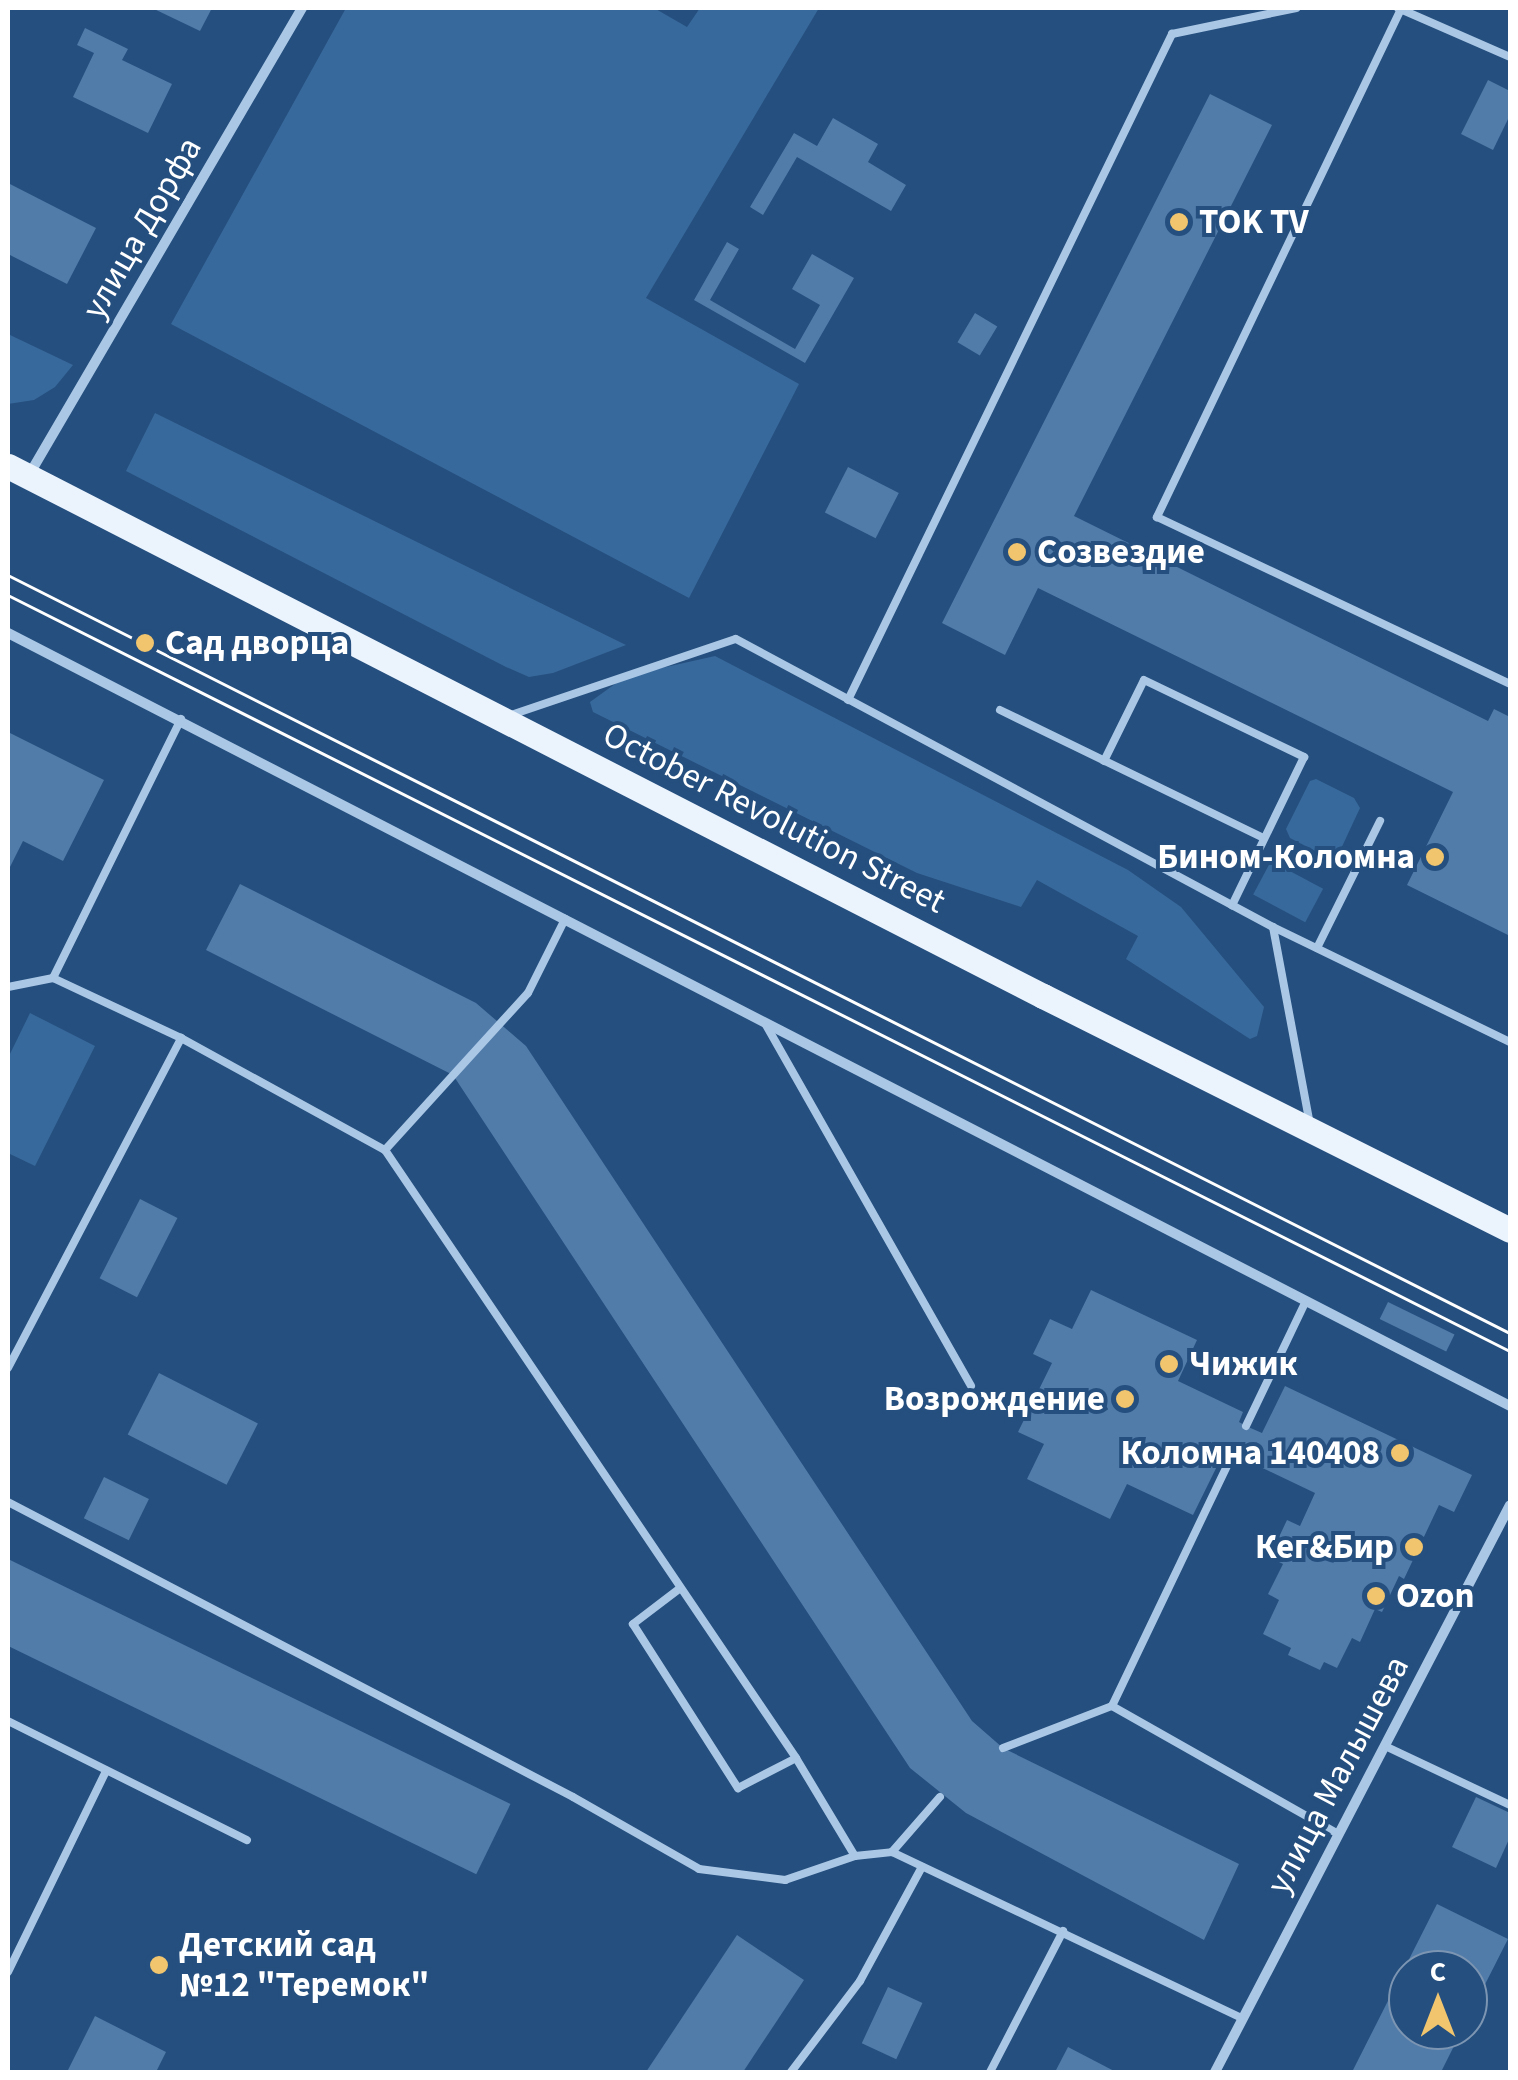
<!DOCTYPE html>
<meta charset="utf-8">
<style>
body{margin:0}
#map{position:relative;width:1518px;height:2080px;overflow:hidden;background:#254f7e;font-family:"Source Sans 3",sans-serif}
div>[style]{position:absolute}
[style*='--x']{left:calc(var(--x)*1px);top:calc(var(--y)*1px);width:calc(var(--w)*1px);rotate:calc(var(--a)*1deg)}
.green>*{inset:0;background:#38699c;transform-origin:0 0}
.building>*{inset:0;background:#517ba9;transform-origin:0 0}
.service>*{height:8px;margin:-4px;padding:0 4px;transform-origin:4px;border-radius:4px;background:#aac7e6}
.minor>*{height:10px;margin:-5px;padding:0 5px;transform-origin:5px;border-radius:5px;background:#aac7e6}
.primary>*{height:25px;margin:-12.5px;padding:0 12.5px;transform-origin:12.5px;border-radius:12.5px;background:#ebf3fd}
.tram>*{height:2.5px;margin:-1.25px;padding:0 1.25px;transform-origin:1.25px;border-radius:1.25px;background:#fff}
.dots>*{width:28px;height:28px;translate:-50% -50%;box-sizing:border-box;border:5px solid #254f7e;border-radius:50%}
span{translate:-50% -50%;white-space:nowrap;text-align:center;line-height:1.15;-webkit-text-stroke:8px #254f7e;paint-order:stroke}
.poi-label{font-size:35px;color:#fff;font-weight:700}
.left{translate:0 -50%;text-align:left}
.right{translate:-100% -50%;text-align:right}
.street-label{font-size:35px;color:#fff}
.frame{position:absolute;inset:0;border:10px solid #fff;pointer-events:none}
.north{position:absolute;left:1388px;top:1950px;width:100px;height:100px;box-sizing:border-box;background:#254f7e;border:2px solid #7c95b2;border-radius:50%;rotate:0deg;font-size:28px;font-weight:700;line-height:40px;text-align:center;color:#fff}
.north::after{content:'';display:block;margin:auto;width:35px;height:45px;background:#f0c56e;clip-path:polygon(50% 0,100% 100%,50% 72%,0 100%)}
</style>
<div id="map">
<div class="green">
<i style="clip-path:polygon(346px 8px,654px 8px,687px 27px,700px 8px,819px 8px,646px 298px,799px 384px,689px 598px,171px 324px)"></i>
<i style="clip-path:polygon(8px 334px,73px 365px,55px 387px,34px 400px,8px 404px)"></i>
<i style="clip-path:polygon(155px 413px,626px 645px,553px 673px,529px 677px,506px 667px,126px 471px)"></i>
<i style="clip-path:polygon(715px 656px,1128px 870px,1181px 907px,1264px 1007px,1257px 1036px,1250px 1039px,1126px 959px,1138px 936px,1037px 880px,1021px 907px,917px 873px,593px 712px,590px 702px,626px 676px)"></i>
<i style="clip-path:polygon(1316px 779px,1354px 798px,1360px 808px,1339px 853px,1327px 857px,1290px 838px,1286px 829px,1310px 781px)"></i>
<i style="left:1271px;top:861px;width:59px;height:38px;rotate:28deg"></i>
<i style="clip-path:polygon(30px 1013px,95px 1046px,35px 1166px,8px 1153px,8px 1058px)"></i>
</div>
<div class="building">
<i style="clip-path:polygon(152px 8px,212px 8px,200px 31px)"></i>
<i style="clip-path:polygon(85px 28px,128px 49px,122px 60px,172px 84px,148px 133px,73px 97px,94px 53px,77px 45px)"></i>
<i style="clip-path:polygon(1488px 80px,1510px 91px,1510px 115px,1493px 150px,1461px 134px)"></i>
<i style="clip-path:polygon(1210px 94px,1272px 125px,1074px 516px,1488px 721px,1494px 709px,1510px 717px,1510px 936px,1407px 885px,1453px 792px,1038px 588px,1005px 655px,942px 623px)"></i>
<i style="clip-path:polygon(833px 118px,878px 144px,868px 162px,906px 185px,891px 211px,797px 157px,763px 215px,750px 207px,794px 133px,817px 146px)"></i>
<i style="clip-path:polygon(8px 183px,96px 228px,67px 284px,8px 254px)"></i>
<i style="clip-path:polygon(727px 242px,739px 249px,710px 300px,795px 349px,820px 305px,792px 289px,812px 254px,854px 278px,805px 363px,694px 300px)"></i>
<i style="left:975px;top:313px;width:26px;height:34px;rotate:31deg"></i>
<i style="left:848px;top:467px;width:57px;height:51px;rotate:27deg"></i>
<i style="clip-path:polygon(8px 732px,104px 780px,63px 861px,23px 841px,8px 871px)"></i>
<i style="clip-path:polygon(240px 884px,476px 1003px,526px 1046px,972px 1721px,1003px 1748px,1239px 1864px,1204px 1940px,966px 1813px,910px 1768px,453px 1075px,206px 950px)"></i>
<i style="left:140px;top:1199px;width:42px;height:89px;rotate:27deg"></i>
<i style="clip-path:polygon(1091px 1290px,1197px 1340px,1178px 1381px,1243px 1412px,1239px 1422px,1246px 1426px,1262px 1433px,1285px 1386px,1472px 1475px,1454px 1512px,1439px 1505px,1404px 1579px,1399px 1576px,1382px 1612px,1375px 1609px,1360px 1642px,1352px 1638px,1337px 1668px,1324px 1662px,1320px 1670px,1288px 1655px,1291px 1648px,1263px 1634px,1279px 1600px,1268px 1594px,1283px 1564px,1273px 1559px,1283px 1540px,1279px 1537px,1287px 1520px,1300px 1526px,1315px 1493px,1225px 1450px,1193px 1515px,1127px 1484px,1110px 1519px,1027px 1479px,1044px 1444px,1018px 1432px,1052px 1363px,1033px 1354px,1050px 1319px,1072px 1329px)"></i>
<i style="left:1388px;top:1302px;width:74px;height:19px;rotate:26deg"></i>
<i style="left:159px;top:1373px;width:111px;height:69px;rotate:27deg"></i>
<i style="left:104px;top:1477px;width:50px;height:46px;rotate:26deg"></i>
<i style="left:8px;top:1559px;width:559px;height:78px;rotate:26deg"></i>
<i style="clip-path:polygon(1476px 1797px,1510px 1813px,1510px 1837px,1496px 1868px,1452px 1847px)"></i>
<i style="clip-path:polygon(1437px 1904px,1508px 1939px,1468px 2018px,1468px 1970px,1408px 1970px,1408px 2030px,1462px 2030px,1441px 2072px,1352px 2072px)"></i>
<i style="clip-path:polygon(737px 1935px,804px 1980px,743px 2072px,646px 2072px)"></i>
<i style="left:888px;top:1987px;width:38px;height:62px;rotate:25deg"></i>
<i style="clip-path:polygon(95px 2016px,166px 2052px,156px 2072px,67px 2072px)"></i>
<i style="clip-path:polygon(1068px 2047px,1116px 2072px,1055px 2072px)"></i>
</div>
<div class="service">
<i style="--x:1398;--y:8;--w:122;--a:23.6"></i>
<i style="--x:1401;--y:9;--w:564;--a:115.66"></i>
<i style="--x:1157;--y:517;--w:391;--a:25.3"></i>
<i style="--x:848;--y:700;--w:741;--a:-64.06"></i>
<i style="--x:1172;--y:34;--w:127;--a:-11.8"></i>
<i style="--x:1000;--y:710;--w:293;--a:25.9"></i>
<i style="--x:511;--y:715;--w:237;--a:-18.7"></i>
<i style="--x:736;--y:639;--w:609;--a:28.21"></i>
<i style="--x:1273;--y:927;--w:263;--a:25.9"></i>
<i style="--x:1104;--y:761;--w:90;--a:-63.7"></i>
<i style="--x:1144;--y:680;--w:178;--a:25.7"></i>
<i style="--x:1304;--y:757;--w:165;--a:115.9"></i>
<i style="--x:1273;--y:927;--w:200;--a:79.4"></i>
<i style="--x:1317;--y:948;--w:142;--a:-63.6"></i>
<i style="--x:53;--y:978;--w:289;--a:-63.7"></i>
<i style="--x:8;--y:987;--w:46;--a:-11.3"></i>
<i style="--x:53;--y:978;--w:141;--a:25.1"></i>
<i style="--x:181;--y:1038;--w:233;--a:28.8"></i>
<i style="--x:385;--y:1150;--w:734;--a:55.94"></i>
<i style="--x:796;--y:1758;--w:114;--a:59"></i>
<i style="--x:855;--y:1856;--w:37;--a:-6"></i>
<i style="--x:892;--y:1852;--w:387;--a:25.4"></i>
<i style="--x:766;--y:1025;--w:415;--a:60.4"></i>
<i style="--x:385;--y:1150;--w:212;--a:-47.7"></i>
<i style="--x:528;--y:993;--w:83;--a:-63.4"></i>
<i style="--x:8;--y:1368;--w:373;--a:-62.3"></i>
<i style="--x:1246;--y:1426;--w:139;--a:-64.4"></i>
<i style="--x:8;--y:1502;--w:637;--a:27.57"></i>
<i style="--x:573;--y:1797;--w:145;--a:29.7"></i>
<i style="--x:699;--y:1869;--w:87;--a:7.3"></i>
<i style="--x:785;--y:1880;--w:74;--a:-18.9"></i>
<i style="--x:679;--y:1589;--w:58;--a:142.7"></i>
<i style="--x:633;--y:1624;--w:195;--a:57.4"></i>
<i style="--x:738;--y:1788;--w:65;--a:-27.3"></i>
<i style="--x:1112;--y:1706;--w:260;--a:29.5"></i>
<i style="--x:8;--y:1721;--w:267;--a:26.5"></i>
<i style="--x:1385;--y:1746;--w:138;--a:25.3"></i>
<i style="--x:1003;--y:1748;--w:117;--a:-21.1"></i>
<i style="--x:1112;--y:1706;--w:280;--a:-64.4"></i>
<i style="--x:892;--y:1852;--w:73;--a:-48.9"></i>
<i style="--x:8;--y:1972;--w:224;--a:-64"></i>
<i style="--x:791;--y:2072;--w:114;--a:-52.8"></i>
<i style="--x:860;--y:1981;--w:130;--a:-61.5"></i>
<i style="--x:990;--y:2072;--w:159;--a:-62.6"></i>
</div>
<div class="minor">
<i style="--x:29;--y:475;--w:541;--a:-59.69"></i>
<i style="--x:8;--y:633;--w:1689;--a:27.23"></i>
<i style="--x:1215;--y:2072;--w:639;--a:-62.51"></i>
</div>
<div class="primary">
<i style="--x:8;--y:466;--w:1163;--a:27.12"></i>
<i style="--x:1043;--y:996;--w:522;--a:26.61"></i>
</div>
<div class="tram">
<i style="--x:8;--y:575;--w:1682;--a:26.78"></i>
<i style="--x:8;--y:595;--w:1682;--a:26.72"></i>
</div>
<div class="dots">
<i style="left:1179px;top:222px;background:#f0c56e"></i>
<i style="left:1017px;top:552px;background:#f0c56e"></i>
<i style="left:145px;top:643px;background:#f0c56e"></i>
<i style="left:1435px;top:857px;background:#f0c56e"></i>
<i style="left:1169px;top:1364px;background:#f0c56e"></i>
<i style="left:1125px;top:1399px;background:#f0c56e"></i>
<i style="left:1400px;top:1453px;background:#f0c56e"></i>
<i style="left:1414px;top:1547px;background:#f0c56e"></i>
<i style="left:1376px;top:1596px;background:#f0c56e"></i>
<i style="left:159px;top:1965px;background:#f0c56e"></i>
</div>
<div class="poi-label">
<span class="left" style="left:1199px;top:222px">TOK TV</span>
<span class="left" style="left:1037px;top:552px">Созвездие</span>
<span class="left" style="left:165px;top:643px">Сад дворца</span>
<span class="right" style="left:1415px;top:857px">Бином-Коломна</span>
<span class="left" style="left:1189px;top:1364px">Чижик</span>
<span class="right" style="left:1105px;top:1399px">Возрождение</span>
<span class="right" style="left:1380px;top:1453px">Коломна 140408</span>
<span class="right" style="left:1394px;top:1547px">Кег&amp;Бир</span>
<span class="left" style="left:1396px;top:1596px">Ozon</span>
<span class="left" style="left:179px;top:1965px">Детский сад<br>№12 "Теремок"</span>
</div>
<div class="street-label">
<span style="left:142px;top:228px;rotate:-60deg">улица Дорфа</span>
<span style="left:774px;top:818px;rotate:27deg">October Revolution Street</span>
<span style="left:1338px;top:1775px;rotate:-62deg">улица Малышева</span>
</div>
<div class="frame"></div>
<div class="north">С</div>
</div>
